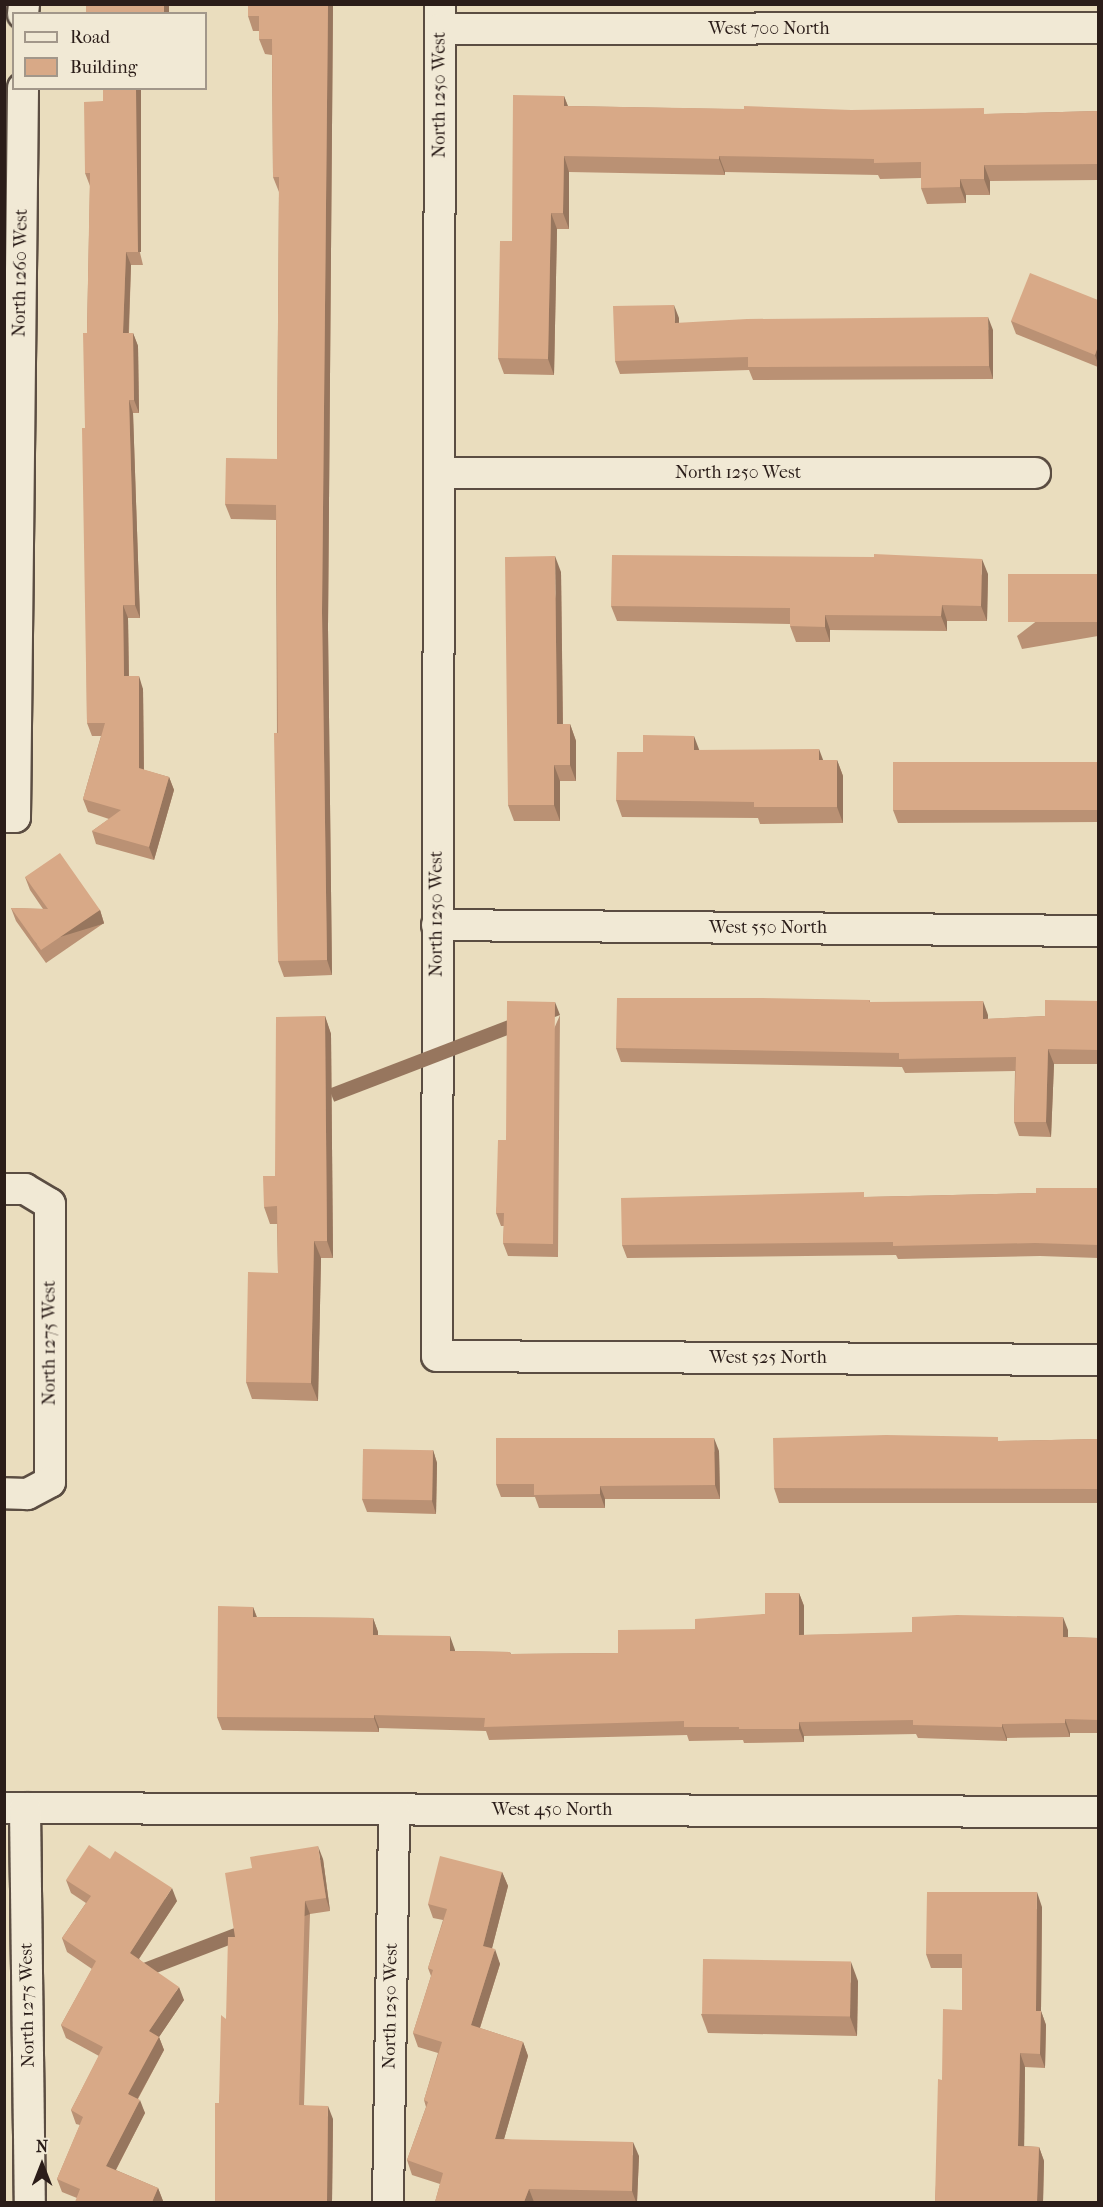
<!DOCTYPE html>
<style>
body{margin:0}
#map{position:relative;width:1103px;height:2207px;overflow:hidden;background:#eaddbe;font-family:"IM FELL French Canon",serif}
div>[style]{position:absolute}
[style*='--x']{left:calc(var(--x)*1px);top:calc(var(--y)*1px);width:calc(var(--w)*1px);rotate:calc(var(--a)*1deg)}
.roads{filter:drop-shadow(2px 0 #5b4d42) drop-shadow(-2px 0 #5b4d42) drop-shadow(0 2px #5b4d42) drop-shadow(0 -2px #5b4d42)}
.minor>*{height:30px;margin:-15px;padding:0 15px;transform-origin:15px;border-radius:15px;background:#f1e9d5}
.wall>*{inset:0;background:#ba9174}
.shaded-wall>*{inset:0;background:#97765e;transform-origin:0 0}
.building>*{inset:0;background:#d8a987;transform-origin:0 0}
span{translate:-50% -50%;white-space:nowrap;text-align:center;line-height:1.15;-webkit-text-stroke:4.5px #f1e9d5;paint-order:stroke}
.street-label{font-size:18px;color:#2b1d19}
.frame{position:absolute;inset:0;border:6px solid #2b1d19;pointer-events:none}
.legend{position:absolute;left:12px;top:12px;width:195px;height:78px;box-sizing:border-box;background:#f1e9d5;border:2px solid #a2978a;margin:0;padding:8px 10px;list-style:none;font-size:18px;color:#2b1d19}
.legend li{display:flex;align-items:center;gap:12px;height:30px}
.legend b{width:30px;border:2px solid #a2978a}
.north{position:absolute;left:12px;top:2135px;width:60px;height:60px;-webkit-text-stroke:4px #f1e9d5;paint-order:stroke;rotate:0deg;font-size:16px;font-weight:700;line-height:24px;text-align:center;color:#2b1d19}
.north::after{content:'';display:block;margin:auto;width:21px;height:27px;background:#2b1d19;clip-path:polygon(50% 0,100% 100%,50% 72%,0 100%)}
</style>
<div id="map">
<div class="roads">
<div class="minor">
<i style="--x:440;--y:4;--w:1352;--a:90.13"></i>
<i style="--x:437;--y:1356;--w:661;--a:0.35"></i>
<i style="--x:23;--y:14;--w:10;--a:-84"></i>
<i style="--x:440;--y:29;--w:658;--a:-0.09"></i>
<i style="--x:440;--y:473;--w:595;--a:0"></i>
<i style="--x:4;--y:817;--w:11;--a:0"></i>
<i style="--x:15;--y:817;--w:729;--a:-89.37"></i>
<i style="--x:437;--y:925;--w:661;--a:0.52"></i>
<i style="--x:4;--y:1189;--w:21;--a:0"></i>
<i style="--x:25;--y:1189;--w:29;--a:31"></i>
<i style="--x:50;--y:1204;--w:278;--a:90"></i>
<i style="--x:50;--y:1482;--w:26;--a:152"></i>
<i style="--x:27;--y:1494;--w:23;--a:-178"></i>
<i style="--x:4;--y:1808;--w:1094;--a:0.21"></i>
<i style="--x:25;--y:1808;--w:394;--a:89.3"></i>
<i style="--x:388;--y:2202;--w:392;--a:-89.1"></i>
</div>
</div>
<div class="wall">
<i style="clip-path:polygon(333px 4px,328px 628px,332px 975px,284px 977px,278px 961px,276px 520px,231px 519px,225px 504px,277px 459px,279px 192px,273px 177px,272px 55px,265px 54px,259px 39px,259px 31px,253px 31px,248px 16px)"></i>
<i style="clip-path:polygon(564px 96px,568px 106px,986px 114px,1098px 111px,1098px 180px,990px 181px,990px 195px,966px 195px,966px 203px,927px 204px,921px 188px,921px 178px,880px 179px,878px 175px,725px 172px,725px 175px,569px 172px,569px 229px,557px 229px,554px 375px,504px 374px,498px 358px,512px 241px)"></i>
<i style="clip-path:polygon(103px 101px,143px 265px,131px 265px,129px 333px,133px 333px,138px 346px,139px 413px,133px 413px,140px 618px,128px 618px,129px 676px,143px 689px,144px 770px,169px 777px,174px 790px,154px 860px,96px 844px,92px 831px,109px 819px,88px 812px,83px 799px,101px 736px,92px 736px,87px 723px,85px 428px,90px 186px,85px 173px)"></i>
<i style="clip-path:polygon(1098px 300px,1098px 367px,1016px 334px,1011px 321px)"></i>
<i style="clip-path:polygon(679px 318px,679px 323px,993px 330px,993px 379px,753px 380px,749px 370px,620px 374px,615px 361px)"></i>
<i style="clip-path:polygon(561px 572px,563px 724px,570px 724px,576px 741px,576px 781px,560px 781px,560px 821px,514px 821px,508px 805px)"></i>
<i style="clip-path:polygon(988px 574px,987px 621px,947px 621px,947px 631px,830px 630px,830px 642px,796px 642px,790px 626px,790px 624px,617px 621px,611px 606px)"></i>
<i style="clip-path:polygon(1098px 574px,1098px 636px,1022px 649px,1017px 636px)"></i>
<i style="clip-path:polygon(699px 750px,823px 760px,837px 760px,843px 776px,843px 823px,760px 824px,758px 818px,622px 817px,616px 800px,643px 752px)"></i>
<i style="clip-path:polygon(1098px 762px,1098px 822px,898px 823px,893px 810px)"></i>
<i style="clip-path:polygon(25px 877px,100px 910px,104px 923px,46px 963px,16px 921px,11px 908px,43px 909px,30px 890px)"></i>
<i style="clip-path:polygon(870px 1000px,870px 1002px,988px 1015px,988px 1019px,1045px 1016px,1098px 1001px,1098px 1064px,1054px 1064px,1051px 1137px,1019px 1136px,1014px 1122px,1015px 1071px,905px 1073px,902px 1067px,621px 1062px,616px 1048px)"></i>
<i style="clip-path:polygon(560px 1015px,558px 1257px,508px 1256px,503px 1243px,504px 1226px,501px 1226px,496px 1213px,506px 1140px)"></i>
<i style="clip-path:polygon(325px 1016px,331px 1034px,333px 1258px,321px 1258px,318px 1401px,252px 1399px,246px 1382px,278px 1273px,277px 1224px,270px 1224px,264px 1207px,275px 1176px)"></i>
<i style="clip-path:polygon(1098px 1188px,1098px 1258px,1040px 1256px,898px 1259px,896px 1255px,627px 1258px,622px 1245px,866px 1197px,1036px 1193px)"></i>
<i style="clip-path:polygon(1098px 1439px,1098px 1503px,779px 1503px,774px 1488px,1000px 1441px)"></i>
<i style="clip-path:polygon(433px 1450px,437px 1463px,436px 1514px,367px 1512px,362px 1499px)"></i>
<i style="clip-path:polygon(719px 1451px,720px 1499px,605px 1499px,605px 1508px,539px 1508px,535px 1497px,501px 1497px,496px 1484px)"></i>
<i style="clip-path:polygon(799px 1593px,804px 1606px,804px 1635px,1068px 1630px,1068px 1637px,1098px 1638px,1098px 1733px,1070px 1733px,1070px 1737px,1007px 1738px,1007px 1741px,918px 1738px,916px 1734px,804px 1736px,804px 1742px,744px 1743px,743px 1740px,689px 1741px,687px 1735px,489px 1740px,486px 1731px,379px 1728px,379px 1732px,222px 1730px,217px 1717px,253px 1607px,257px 1617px,373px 1618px,378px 1632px,378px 1635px,455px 1650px,455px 1651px,510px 1652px,511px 1654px,618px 1653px,695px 1629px,765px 1614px)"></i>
<i style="clip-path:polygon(323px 1859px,330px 1911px,310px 1914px,304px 2105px,333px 2119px,332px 2202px,215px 2202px,219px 2103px,235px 1937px)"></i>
<i style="clip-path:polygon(502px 1872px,508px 1886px,492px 1948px,500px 1964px,480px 2028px,523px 2042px,528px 2056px,504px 2139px,639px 2156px,637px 2202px,435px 2202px,440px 2184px,412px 2175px,407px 2160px,426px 2107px,424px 2100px,438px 2053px,418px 2047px,413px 2033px,431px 1976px,428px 1968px,443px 1920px,433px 1918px,428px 1904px)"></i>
<i style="clip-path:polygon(66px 1880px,177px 1901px,139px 1959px,184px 2000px,159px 2037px,164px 2050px,138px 2099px,145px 2113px,116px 2170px,158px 2188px,163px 2201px,77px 2198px,62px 2192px,57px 2179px,80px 2125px,76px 2124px,71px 2110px,99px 2056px,66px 2038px,61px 2025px,92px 1969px,67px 1952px,62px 1938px,86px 1903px,71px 1893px)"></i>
<i style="clip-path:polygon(1042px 1907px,1041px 2011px,1046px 2025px,1045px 2068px,1025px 2067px,1024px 2146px,1039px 2147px,1044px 2161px,1043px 2202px,935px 2202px,942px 2080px,962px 2010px,962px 1968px,931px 1968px,926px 1954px)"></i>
<i style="clip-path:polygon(858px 1981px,857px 2036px,708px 2033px,701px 2014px)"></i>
</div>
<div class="shaded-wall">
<i style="left:164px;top:4px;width:5px;height:10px"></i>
<i style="clip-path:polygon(328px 4px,333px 4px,328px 628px,332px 975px,327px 960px,322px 612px)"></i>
<i style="left:136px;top:88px;width:5px;height:164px"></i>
<i style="clip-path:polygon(564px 96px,570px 112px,564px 106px)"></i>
<i style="clip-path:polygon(564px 156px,569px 172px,569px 229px,563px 213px)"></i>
<i style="clip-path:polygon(719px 156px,725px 172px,725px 175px,719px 159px)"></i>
<i style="clip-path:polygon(984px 165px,990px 181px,990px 195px,984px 179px)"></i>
<i style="clip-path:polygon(960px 179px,966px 195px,966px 203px,960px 187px)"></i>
<i style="clip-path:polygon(551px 213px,557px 229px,554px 375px,548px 359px)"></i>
<i style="clip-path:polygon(126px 252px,131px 265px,128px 346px,123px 333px)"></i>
<i style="clip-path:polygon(674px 305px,679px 318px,679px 336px,675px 323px)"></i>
<i style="clip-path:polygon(988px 317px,993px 330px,993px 379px,989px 366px)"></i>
<i style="clip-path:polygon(133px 333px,138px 346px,139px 413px,134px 400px)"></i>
<i style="clip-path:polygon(1098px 346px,1098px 364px,1095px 355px)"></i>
<i style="clip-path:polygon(129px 400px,133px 413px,140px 618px,135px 605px)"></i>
<i style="clip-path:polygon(555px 556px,561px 572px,563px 741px,557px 724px)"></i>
<i style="clip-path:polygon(982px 559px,988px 574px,987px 621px,981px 606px)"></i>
<i style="clip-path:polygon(123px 605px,128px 618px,129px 689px,124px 676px)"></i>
<i style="clip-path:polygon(942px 605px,947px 621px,947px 631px,941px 616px)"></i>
<i style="clip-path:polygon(825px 615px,830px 630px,830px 642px,825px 627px)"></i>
<i style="clip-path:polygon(139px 676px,143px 689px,144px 782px,139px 768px)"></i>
<i style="clip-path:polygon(570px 724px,576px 741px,576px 781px,570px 765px)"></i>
<i style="clip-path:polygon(694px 736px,700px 752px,694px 750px)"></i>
<i style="clip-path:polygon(819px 749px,825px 765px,819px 760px)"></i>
<i style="clip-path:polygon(837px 760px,843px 776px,843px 823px,837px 807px)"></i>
<i style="clip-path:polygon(554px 765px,560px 781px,560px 821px,554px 805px)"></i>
<i style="clip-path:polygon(169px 777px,174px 790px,154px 860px,149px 847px)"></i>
<i style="left:100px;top:910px;width:14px;height:71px;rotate:73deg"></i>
<i style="clip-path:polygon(983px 1001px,988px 1015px,988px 1034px,983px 1019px)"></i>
<i style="left:555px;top:1002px;width:14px;height:242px;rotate:69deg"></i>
<i style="clip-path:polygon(325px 1016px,331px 1034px,333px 1258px,327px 1241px)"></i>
<i style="clip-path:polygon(1048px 1049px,1054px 1064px,1051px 1137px,1046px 1122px)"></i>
<i style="clip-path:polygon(314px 1241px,321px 1258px,318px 1401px,311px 1383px)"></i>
<i style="clip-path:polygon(714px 1438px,719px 1451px,720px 1499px,715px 1485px)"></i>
<i style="clip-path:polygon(433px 1450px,437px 1463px,436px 1514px,432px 1501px)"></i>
<i style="clip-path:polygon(600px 1486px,605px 1499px,605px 1508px,600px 1494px)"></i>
<i style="clip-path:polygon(799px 1593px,804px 1606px,804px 1649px,799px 1635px)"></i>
<i style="clip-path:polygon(253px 1607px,258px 1621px,253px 1617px)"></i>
<i style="clip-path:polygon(1063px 1617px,1068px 1630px,1068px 1651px,1063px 1637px)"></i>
<i style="clip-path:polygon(373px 1618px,378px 1632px,378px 1649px,373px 1635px)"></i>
<i style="clip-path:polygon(450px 1636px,455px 1650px,455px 1665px,450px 1651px)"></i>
<i style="clip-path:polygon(374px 1715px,379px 1728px,379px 1732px,374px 1718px)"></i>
<i style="clip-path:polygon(1065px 1719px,1070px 1733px,1070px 1737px,1065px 1723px)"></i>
<i style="clip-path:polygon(799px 1722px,804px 1736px,804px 1742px,799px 1729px)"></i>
<i style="clip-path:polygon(1002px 1724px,1007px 1738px,1007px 1741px,1002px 1727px)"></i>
<i style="clip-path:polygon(318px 1846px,323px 1859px,330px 1911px,326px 1898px)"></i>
<i style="clip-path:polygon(502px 1872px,508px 1886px,489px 1960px,483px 1946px)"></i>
<i style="clip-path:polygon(172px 1888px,177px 1901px,134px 1966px,130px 1953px)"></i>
<i style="clip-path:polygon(1037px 1892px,1042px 1907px,1041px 2011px,1046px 2025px,1045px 2068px,1040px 2054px,1036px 2011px)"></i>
<i style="left:305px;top:1901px;width:14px;height:204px;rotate:69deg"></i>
<i style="clip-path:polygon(495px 1949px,500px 1964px,476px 2040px,471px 2025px)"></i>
<i style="clip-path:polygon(851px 1962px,858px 1981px,857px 2036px,850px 2017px)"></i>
<i style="clip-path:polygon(179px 1987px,184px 2000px,159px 2037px,164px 2050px,133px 2107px,128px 2094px,149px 2031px)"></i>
<i style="clip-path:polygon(523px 2042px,528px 2056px,500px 2153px,495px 2139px)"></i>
<i style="clip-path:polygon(1020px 2053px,1025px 2067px,1024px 2160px,1018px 2146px)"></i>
<i style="clip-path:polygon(140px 2100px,145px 2113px,111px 2179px,106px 2166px)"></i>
<i style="clip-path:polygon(328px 2106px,333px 2119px,332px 2202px,327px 2202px)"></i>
<i style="clip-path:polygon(633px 2142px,639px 2156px,637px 2202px,636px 2202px,632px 2191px)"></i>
<i style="clip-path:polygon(1039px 2147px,1044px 2161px,1043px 2202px,1037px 2202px)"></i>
<i style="clip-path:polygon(158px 2188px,163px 2201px,162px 2202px,152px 2202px)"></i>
<i style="clip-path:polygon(529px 2189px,534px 2202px,524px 2202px)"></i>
</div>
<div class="building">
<i style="left:86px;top:4px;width:78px;height:10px"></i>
<i style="clip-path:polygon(248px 4px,328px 4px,322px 612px,327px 960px,278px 961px,274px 733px,278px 733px,276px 505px,225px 504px,226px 458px,277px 459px,279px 177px,273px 177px,272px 39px,259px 39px,259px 16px,248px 16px)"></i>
<i style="clip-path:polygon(103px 88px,136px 88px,138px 252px,126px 252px,123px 333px,133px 333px,134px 400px,129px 400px,135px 605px,123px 605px,124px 676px,139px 676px,139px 768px,169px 777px,149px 847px,92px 831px,121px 810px,83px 799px,105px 723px,87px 723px,82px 428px,85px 428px,83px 333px,87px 333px,90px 173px,85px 173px,84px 102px,103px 101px)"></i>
<i style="clip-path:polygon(513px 95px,564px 96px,564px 106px,744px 109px,744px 106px,851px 110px,984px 108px,984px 114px,1098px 111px,1098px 164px,984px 165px,984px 179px,960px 179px,960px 187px,921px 188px,921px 162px,874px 163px,874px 159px,719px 156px,719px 159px,564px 156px,563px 213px,551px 213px,548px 359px,498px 358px,500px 241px,512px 241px)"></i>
<i style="clip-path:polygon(1030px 273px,1098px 300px,1098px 346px,1095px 355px,1011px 321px)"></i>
<i style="clip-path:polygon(674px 305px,675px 323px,747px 319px,988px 317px,989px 366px,748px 367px,748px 357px,615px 361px,613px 306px)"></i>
<i style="clip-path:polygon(874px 554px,982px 559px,981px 606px,942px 605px,941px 616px,825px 615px,825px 627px,790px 626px,790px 608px,611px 606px,612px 555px,874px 557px)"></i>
<i style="clip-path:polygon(555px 556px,557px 724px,570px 724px,570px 765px,554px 765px,554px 805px,508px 805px,505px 557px)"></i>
<i style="left:1098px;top:574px;width:48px;height:90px;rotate:90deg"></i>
<i style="clip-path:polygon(643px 735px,694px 736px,694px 750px,819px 749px,819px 760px,837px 760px,837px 807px,754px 807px,754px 802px,616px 800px,617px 752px,643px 752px)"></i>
<i style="left:893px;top:762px;width:205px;height:48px"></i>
<i style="clip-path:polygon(60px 853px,100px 910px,41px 950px,11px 908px,48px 909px,25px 877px)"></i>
<i style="clip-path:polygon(617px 998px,758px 998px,870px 1000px,869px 1002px,983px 1001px,983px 1019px,1045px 1016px,1045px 1000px,1098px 1001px,1098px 1050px,1048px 1049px,1046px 1122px,1014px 1122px,1016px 1057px,899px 1059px,899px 1053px,616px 1048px)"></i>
<i style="clip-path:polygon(507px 1001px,555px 1002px,553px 1244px,503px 1243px,504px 1213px,496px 1213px,498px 1140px,506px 1140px)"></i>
<i style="clip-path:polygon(325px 1016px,327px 1241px,314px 1241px,311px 1383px,246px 1382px,248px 1272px,278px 1273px,277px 1206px,264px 1207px,263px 1176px,275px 1176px,276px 1017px)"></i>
<i style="clip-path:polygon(1036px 1188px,1098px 1188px,1098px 1245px,1035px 1243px,893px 1246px,893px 1242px,622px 1245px,621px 1198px,864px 1192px,864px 1197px,1036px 1193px)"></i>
<i style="clip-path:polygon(886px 1435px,998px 1437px,998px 1441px,1098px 1439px,1098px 1489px,774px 1488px,773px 1438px)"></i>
<i style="clip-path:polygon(496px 1438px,714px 1438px,715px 1485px,600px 1486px,600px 1494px,534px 1495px,534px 1484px,496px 1484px)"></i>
<i style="left:363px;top:1449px;width:70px;height:50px;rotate:1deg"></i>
<i style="clip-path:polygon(765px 1593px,799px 1593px,799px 1635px,912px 1632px,912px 1617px,957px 1615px,1063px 1617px,1063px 1637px,1098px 1638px,1098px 1720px,1065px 1719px,1065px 1723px,1002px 1724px,1002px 1727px,913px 1725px,913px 1720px,799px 1722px,799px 1729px,739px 1729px,739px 1727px,684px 1727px,684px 1721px,484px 1727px,485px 1718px,374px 1715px,374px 1718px,217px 1717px,218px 1606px,253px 1607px,253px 1617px,373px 1618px,373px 1635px,450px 1636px,450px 1651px,510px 1652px,510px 1654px,618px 1653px,618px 1630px,695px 1629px,695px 1619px,765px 1614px)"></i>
<i style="clip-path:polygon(89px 1845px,110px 1859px,115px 1851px,172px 1888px,130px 1953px,179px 1987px,149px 2031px,159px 2037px,128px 2094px,140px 2100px,106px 2166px,158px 2188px,152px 2202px,75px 2202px,80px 2189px,57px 2179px,83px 2117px,71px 2110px,103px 2047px,61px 2025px,96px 1961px,62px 1938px,91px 1896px,66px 1880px)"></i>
<i style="clip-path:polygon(318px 1846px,326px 1898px,305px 1901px,299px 2105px,328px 2106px,327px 2202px,242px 2202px,242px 2201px,215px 2201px,215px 2103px,219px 2103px,221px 2015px,226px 2019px,228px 1937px,235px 1937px,225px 1873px,252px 1868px,250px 1857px)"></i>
<i style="clip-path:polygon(440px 1856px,502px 1872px,483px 1946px,495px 1949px,471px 2025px,523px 2042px,495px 2139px,633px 2142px,632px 2191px,529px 2189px,524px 2202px,435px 2202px,443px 2173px,407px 2160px,428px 2102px,424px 2100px,442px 2042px,413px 2033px,433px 1970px,428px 1968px,447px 1909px,428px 1904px)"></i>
<i style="clip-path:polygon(927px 1892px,1037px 1892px,1036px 2011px,1041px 2011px,1040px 2054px,1020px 2053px,1018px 2146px,1039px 2147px,1037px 2202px,935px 2202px,938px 2079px,942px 2080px,943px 2009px,962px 2010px,962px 1954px,926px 1954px)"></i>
<i style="left:703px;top:1959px;width:148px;height:55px;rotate:1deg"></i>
</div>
<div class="street-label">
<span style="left:769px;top:29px">West 700 North</span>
<span style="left:440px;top:95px;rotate:-90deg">North 1250 West</span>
<span style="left:21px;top:273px;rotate:-89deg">North 1260 West</span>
<span style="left:738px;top:473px">North 1250 West</span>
<span style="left:437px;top:914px;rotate:-90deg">North 1250 West</span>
<span style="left:768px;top:928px">West 550 North</span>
<span style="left:50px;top:1343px;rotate:-90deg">North 1275 West</span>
<span style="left:768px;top:1358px">West 525 North</span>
<span style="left:552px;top:1810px">West 450 North</span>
<span style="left:28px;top:2005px;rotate:-91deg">North 1275 West</span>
<span style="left:391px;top:2006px;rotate:-89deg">North 1250 West</span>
</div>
<div class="frame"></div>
<ul class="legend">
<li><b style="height:8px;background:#f1e9d5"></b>Road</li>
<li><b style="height:16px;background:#d8a987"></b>Building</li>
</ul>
<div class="north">N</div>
</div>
